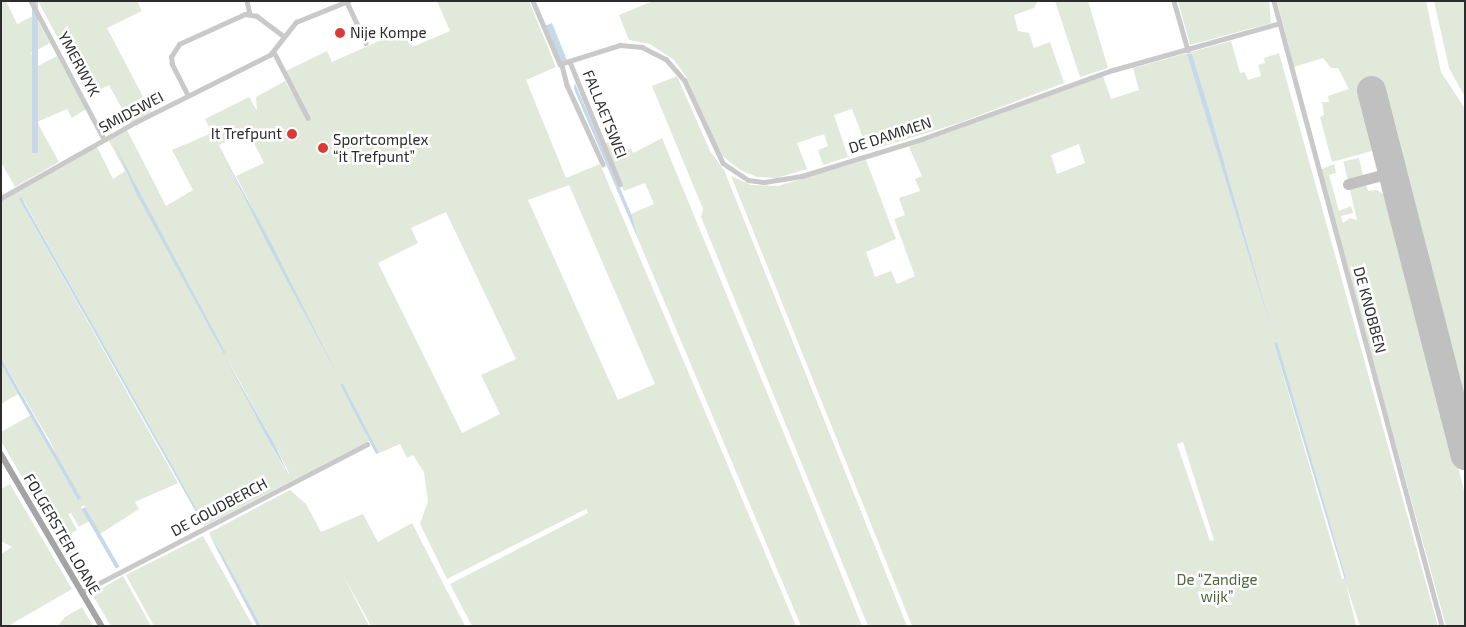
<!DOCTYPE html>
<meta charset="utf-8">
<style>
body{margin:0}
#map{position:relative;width:1466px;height:627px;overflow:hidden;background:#fff;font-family:"Exo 2",sans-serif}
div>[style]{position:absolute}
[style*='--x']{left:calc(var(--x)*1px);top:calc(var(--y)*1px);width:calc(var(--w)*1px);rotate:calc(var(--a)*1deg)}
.green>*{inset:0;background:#e1e9db;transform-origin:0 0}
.water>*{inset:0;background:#c7d9e9;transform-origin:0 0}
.taxiway>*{height:11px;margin:-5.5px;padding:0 5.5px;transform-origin:5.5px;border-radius:5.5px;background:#c0c0c0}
.runway>*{height:29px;margin:-14.5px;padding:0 14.5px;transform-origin:14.5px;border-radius:14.5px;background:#c0c0c0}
.minor>*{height:4.5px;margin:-2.25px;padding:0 2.25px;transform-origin:2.25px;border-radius:2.25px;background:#c9c9c9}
.major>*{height:5.5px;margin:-2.75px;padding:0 2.75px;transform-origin:2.75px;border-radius:2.75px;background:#a4a4a4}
.dots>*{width:14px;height:14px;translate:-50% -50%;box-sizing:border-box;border:2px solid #fff;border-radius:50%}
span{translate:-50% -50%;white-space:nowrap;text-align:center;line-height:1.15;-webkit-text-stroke:5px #fff;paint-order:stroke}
.poi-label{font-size:15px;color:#2c2c2c}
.left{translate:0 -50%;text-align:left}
.right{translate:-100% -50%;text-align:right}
.street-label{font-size:15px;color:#2c2c2c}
.park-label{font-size:15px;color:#4c653d}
.frame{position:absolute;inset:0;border:2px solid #2c2c2c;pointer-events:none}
</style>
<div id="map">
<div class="green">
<i style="clip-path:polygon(1px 1px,6px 1px,17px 24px,35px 15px,50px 43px,31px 53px,38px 66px,57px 56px,86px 109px,72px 118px,67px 109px,37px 122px,59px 162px,15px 187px,1px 162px)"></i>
<i style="clip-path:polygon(38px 1px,137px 1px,142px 11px,107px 28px,151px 112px,130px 123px,109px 85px,89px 96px)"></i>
<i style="clip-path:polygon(evenodd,437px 1px,529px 1px,556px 67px,526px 80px,566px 178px,600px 164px,796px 626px,472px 626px,450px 584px,588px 513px,586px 509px,447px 579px,420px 524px,428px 501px,424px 472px,413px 455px,407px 458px,400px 444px,379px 453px,342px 383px,369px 441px,204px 526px,25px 203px,19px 199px,178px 483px,135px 502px,139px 509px,100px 534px,84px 505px,81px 507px,89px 521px,79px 527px,71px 513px,68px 514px,77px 530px,64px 537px,73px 552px,78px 550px,77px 564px,86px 587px,1px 441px,1px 432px,31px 415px,68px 483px,51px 443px,1px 358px,1px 201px,97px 147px,113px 179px,125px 171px,223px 354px,108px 139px,127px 130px,166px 206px,193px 190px,172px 150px,212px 133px,205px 119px,249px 97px,257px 111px,256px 97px,285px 81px,300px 107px,286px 71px,327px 51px,332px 62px,404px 30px,412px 47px,450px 31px,437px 1px,242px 133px,249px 133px,264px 163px,236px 176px,338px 378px,219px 145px,242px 133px,437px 1px,569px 185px,655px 384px,618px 400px,528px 200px,569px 185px,437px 1px,446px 212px,516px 359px,481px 375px,500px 414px,462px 433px,378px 263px,418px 243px,411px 228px,446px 212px,437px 1px,227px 359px,275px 445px,290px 475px,283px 467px,227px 359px)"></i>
<i style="clip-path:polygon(653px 1px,1038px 1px,1034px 8px,1014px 15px,1018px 31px,1029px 33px,1034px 48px,1050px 42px,1064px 83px,959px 123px,868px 151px,852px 109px,834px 115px,848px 157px,823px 165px,818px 150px,828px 146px,824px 134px,797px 143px,807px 169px,777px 178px,757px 177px,740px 170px,721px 155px,685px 75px,674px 60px,650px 44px,629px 40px,619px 15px)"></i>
<i style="clip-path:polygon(1055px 1px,1088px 1px,1108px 68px,1080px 77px)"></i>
<i style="clip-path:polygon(1178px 1px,1269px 1px,1271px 23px,1190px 45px)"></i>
<i style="clip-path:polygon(1277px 1px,1426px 1px,1441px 72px,1465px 109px,1465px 420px,1377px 89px,1365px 92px,1379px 149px,1332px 162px,1320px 117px,1324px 115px,1322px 102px,1329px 102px,1328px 96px,1349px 89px,1338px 68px,1331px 68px,1323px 58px,1294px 67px)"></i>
<i style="clip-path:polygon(1434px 1px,1465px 1px,1465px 97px,1449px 68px)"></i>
<i style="clip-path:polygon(evenodd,1231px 41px,1240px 73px,1245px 72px,1248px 80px,1261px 76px,1258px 65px,1265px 63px,1264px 58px,1279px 53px,1438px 626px,1360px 626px,1346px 584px,1356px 626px,912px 626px,731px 176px,751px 185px,778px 186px,866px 160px,896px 239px,866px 252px,875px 277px,891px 271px,897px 284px,915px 276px,894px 219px,905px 215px,899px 198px,920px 191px,915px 179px,922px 176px,909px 147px,1103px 76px,1111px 99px,1139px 90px,1133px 68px,1231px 41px,1188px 54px,1192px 54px,1209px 109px,1275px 341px,1188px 54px,1231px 41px,1079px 144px,1085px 163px,1057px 174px,1051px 155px,1079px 144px,1231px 41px,1274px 343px,1277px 344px,1346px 578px,1342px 579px,1274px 343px,1231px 41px,1183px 442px,1214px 540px,1210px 541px,1177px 444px,1183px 442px)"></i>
<i style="clip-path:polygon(677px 76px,710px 151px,724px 170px,907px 626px,868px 626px,701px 217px,703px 209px,652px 86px)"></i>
<i style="clip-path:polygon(662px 138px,806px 487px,862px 626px,801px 626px,638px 239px,631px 214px,654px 204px,645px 183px,624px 191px,604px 144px,613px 140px,622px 152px,631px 148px,633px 153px)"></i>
<i style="left:1359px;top:158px;width:22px;height:16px;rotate:77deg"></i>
<i style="clip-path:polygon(1334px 164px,1336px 173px,1329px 175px,1339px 211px,1351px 206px,1353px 213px,1341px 216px,1343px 223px,1350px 218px,1357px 220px,1349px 186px,1365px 181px,1368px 191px,1377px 190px,1388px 197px,1465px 494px,1465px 626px,1446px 626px,1320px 170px)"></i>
<i style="clip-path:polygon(1px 364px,18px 394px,1px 404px)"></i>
<i style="clip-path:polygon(10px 484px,72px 589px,8px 626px,1px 626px,1px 554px,12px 547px,1px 541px,1px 489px)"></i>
<i style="clip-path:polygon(290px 490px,306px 504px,321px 532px,363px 514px,378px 542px,412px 523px,465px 626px,371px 626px,342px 573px,369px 626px,261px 626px,209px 533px)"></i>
<i style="clip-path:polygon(203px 536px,253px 626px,154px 626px,126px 575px)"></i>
<i style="clip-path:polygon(123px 576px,151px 626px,111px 626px,92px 594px)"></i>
<i style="clip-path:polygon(82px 607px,93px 626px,58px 626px,65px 617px)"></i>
</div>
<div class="water">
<i style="left:32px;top:1px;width:6px;height:152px"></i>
<i style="left:552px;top:23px;width:41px;height:7px;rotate:68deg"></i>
<i style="clip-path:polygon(1187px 54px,1192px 54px,1209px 109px,1275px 341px)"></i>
<i style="clip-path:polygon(575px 83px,632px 216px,638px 239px,574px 89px)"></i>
<i style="clip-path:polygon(114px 144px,225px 352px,224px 354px,137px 195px)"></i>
<i style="clip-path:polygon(227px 162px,269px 239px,339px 378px,268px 245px)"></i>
<i style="clip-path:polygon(21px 197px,195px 507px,204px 526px,19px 199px)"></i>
<i style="clip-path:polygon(1277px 342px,1346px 578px,1345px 580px,1274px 343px)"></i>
<i style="clip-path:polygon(1px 358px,81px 498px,78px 500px,1px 364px)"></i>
<i style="clip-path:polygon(226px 359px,275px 445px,289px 476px,269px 441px)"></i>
<i style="clip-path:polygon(340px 384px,343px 384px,379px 453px,376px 454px)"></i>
<i style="left:85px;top:507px;width:69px;height:4px;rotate:60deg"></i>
<i style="clip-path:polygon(210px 536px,220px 551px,261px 626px,257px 626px)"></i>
</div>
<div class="taxiway">
<i style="--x:1348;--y:184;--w:47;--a:-14.9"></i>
</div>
<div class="runway">
<i style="--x:1371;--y:90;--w:377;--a:75.6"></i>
</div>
<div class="minor">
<i style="--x:31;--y:1;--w:156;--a:62.1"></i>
<i style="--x:247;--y:1;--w:13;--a:77"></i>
<i style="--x:533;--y:1;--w:69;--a:66.8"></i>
<i style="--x:560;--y:64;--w:63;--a:-17.6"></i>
<i style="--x:620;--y:45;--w:22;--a:5"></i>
<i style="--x:642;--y:47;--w:27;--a:27"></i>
<i style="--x:666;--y:59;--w:29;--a:49"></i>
<i style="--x:685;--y:81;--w:90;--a:65.1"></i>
<i style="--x:723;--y:163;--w:30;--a:34"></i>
<i style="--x:748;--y:180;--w:16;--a:7"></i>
<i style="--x:764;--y:182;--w:38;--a:-9"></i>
<i style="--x:802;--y:176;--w:126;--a:-17.1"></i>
<i style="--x:922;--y:139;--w:203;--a:-19.9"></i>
<i style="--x:1113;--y:70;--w:170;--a:-15.7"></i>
<i style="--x:1174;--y:1;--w:51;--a:74.1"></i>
<i style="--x:1274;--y:1;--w:647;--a:74.95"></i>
<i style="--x:347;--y:2;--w:45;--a:65.1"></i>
<i style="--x:274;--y:52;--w:74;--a:62.7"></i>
<i style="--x:570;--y:62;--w:132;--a:67.7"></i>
<i style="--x:562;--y:65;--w:21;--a:76"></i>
<i style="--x:567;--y:85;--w:87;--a:65.5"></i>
<i style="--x:188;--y:96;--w:36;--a:-117"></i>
<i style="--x:172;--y:64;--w:7;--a:-98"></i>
<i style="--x:171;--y:57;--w:15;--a:-58"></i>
<i style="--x:179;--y:44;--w:72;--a:-24.4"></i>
<i style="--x:245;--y:14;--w:12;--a:9"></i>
<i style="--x:257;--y:16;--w:34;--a:37"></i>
<i style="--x:1;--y:198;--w:155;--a:-29.4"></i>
<i style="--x:136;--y:122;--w:150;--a:-26.6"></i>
<i style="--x:270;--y:55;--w:42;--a:-51.8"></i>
<i style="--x:296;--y:22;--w:56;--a:-22"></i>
<i style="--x:82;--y:592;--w:321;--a:-27.4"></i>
</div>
<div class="major">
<i style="--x:1;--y:454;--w:199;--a:59.6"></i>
</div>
<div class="dots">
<i style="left:340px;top:33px;background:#db3a37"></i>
<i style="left:292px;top:134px;background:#db3a37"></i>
<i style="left:323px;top:148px;background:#db3a37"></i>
</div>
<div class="poi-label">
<span class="left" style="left:350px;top:33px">Nije Kompe</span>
<span class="right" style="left:282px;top:134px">It Trefpunt</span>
<span class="left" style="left:333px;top:148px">Sportcomplex<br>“it Trefpunt”</span>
</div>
<div class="street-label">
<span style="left:79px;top:64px;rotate:62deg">YMERWYK</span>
<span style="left:131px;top:112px;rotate:-28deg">SMIDSWEI</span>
<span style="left:605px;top:114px;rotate:68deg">FALLAETSWEI</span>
<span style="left:890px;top:135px;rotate:-18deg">DE DAMMEN</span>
<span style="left:1370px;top:310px;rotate:75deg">DE KNOBBEN</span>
<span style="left:219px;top:507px;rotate:-28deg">DE GOUDBERCH</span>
<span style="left:62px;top:534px;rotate:60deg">FOLGERSTER LOANE</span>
</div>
<div class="park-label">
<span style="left:1217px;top:588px">De “Zandige<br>wijk”</span>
</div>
<div class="frame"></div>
</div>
